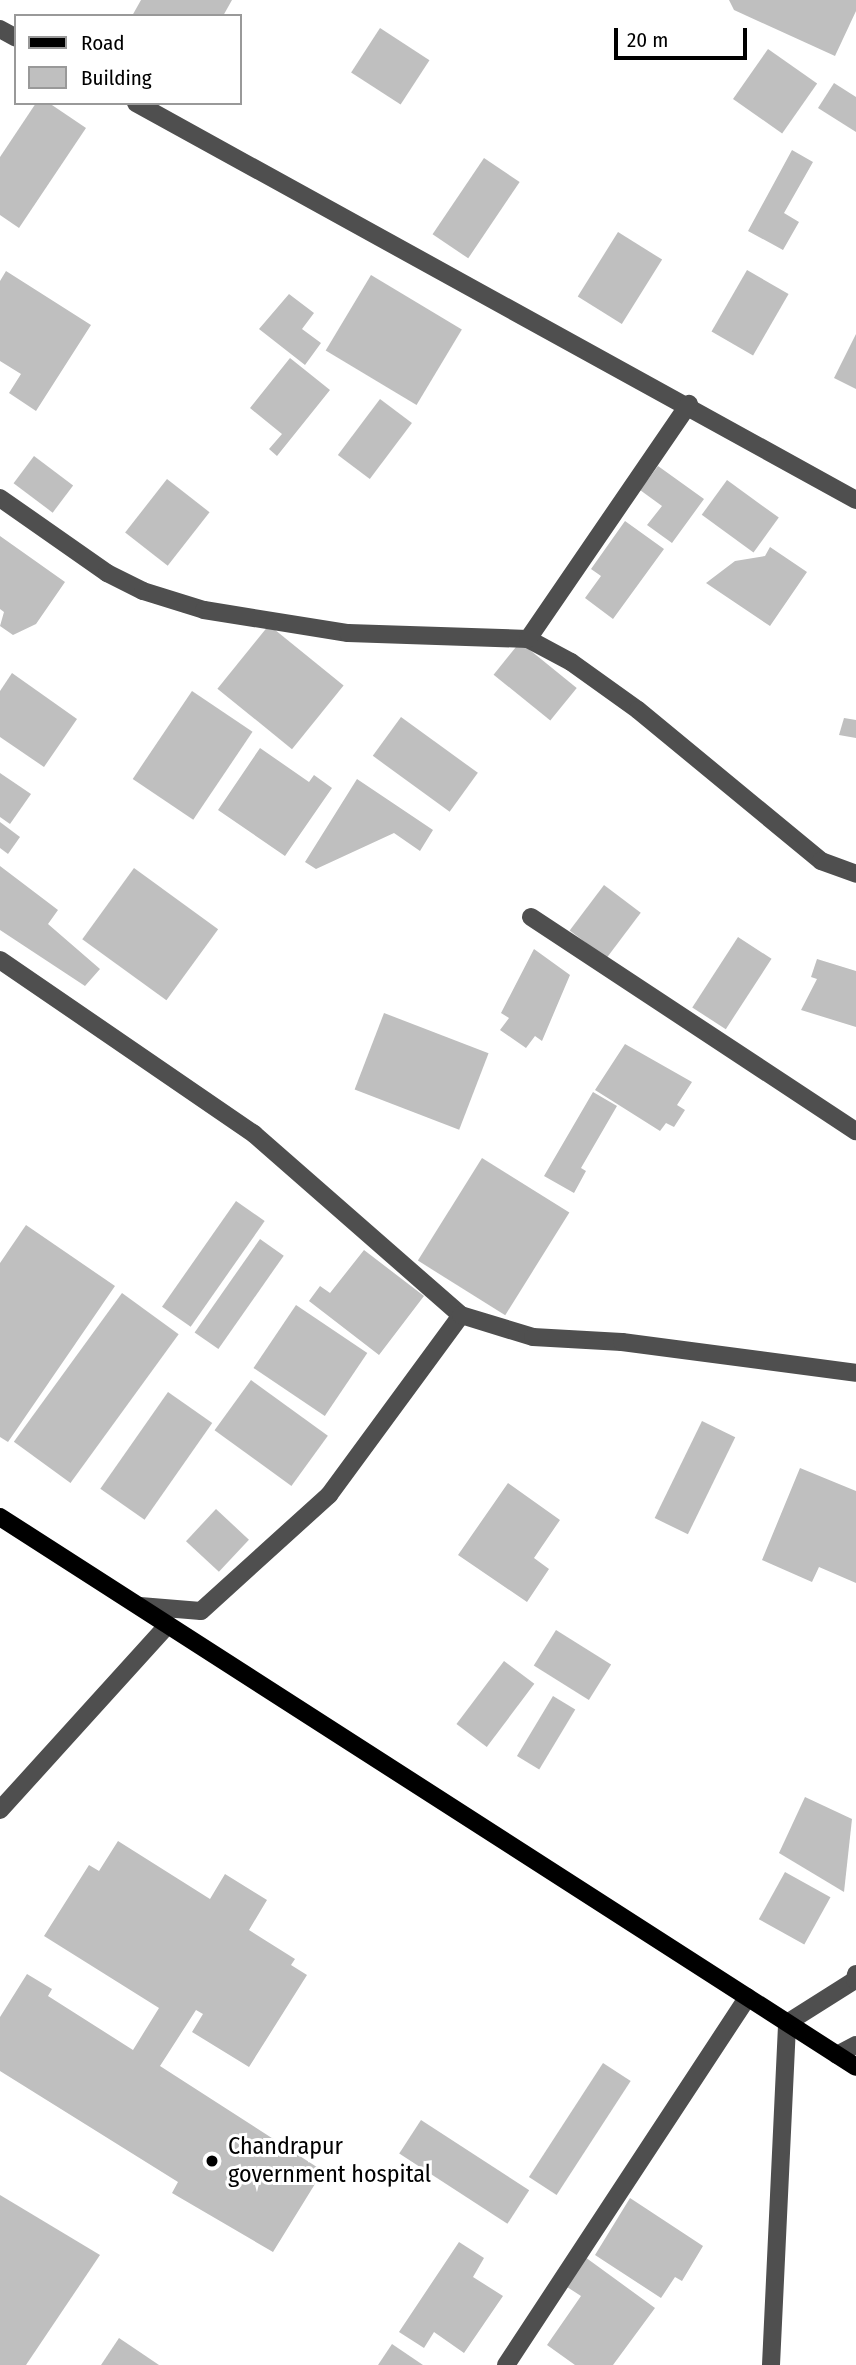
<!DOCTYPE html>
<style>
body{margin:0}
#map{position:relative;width:856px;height:2365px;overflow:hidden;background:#fff;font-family:"Fira Sans Condensed",sans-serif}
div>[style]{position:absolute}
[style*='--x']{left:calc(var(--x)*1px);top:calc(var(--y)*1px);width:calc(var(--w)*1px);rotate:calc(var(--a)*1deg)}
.building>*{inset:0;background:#bfbfbf;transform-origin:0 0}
.minor>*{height:18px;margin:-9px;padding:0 9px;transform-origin:9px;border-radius:9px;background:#4f4f4f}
.major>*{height:18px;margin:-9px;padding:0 9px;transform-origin:9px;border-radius:9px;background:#000}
.dots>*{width:19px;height:19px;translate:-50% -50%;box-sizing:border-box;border:4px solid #fff;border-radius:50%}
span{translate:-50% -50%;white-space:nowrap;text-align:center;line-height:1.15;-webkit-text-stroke:6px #fff;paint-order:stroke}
.poi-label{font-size:24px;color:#000}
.left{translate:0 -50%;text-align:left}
.legend{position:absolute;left:14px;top:14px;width:228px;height:91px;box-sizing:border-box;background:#fff;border:2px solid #999;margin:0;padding:9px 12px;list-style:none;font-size:21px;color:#000}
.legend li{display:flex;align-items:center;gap:14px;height:35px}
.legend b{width:35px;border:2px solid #999}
.scale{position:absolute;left:614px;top:28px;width:133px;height:32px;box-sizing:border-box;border:4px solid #000;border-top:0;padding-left:9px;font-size:21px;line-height:24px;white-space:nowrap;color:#000;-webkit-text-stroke:5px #fff;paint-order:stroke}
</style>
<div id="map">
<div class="building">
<i style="clip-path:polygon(141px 0,232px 0,223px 16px,132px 16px)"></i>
<i style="clip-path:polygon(729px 0,856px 0,856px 11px,835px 56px,734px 10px)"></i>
<i style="left:380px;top:28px;width:59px;height:53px;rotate:33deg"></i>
<i style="left:768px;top:49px;width:60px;height:61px;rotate:35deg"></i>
<i style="clip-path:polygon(834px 83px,856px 97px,856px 132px,818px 108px)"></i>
<i style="clip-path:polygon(36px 103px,49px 103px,86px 128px,19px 228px,0 215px,0 157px)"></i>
<i style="clip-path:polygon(792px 150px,813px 162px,784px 213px,799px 222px,783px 250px,748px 231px)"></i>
<i style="left:484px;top:158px;width:43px;height:92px;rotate:34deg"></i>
<i style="left:618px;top:232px;width:52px;height:76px;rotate:32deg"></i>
<i style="left:747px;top:270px;width:48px;height:71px;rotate:30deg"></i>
<i style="clip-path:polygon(6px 271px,91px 325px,36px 411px,9px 393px,21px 374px,0 361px,0 281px)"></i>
<i style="left:371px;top:275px;width:106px;height:88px;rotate:31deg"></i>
<i style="clip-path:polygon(289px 294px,314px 313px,302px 329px,321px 343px,305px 365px,259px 329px)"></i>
<i style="clip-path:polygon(856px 334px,856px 389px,834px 378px)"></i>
<i style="clip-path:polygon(290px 358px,330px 390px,277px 456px,269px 449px,282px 434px,250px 408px)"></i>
<i style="left:380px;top:399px;width:40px;height:70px;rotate:37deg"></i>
<i style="left:34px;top:456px;width:49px;height:34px;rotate:37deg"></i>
<i style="clip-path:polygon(658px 466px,704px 499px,672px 543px,647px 525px,662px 506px,640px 490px)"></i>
<i style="left:167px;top:479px;width:54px;height:68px;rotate:38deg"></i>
<i style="left:727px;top:480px;width:64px;height:43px;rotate:36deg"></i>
<i style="clip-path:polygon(625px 521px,664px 549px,613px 619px,585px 598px,601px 576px,591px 569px)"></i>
<i style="clip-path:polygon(0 536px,65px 582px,36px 624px,13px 635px,0 626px,4px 612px,0 609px)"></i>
<i style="clip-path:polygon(770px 547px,807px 572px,770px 626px,706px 583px,735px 561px,765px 556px)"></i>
<i style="left:269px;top:625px;width:96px;height:82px;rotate:39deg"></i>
<i style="left:520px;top:642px;width:73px;height:42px;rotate:39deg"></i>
<i style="clip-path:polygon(12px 673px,77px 719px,44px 767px,0 737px,0 691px)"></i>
<i style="left:192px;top:691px;width:73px;height:106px;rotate:34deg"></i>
<i style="left:401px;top:717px;width:95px;height:48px;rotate:36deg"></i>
<i style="clip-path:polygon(844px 718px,856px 720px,856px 738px,839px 735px)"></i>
<i style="clip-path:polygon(260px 748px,309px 782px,314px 775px,332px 788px,285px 856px,218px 810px)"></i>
<i style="clip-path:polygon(0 773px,31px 794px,10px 824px,0 817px)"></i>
<i style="clip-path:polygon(357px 779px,433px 830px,420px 851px,394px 833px,316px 869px,305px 862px)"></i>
<i style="clip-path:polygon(0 822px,20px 837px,8px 854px,0 848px)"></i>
<i style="clip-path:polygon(0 866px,58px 910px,48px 924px,100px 969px,85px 986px,0 930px)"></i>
<i style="left:134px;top:868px;width:104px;height:88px;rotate:36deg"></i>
<i style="left:604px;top:885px;width:46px;height:57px;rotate:37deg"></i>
<i style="left:738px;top:937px;width:40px;height:84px;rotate:33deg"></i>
<i style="clip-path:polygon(534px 949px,570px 975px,542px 1041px,535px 1036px,526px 1048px,500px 1030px,509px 1018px,501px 1013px)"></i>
<i style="clip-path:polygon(817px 959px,856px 971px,856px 1027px,801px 1010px,817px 979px,811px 977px)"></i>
<i style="left:384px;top:1013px;width:112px;height:82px;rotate:21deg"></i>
<i style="clip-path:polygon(625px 1044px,692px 1082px,677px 1105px,685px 1110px,674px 1127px,666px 1123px,660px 1131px,595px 1090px)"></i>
<i style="clip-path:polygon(593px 1092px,617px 1106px,581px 1168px,586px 1171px,574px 1193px,544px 1176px)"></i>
<i style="left:482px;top:1158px;width:103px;height:121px;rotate:32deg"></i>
<i style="left:236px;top:1201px;width:35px;height:129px;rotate:35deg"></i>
<i style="clip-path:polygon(26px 1225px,115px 1286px,8px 1442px,0 1437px,0 1263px)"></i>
<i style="left:260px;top:1239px;width:29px;height:114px;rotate:35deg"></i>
<i style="clip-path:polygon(364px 1250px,424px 1296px,379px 1355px,309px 1301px,320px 1286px,330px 1293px)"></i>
<i style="left:122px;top:1293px;width:70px;height:184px;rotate:36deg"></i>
<i style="left:296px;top:1305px;width:86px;height:76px;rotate:34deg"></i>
<i style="left:251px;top:1380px;width:95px;height:62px;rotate:36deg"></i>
<i style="left:168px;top:1392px;width:54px;height:118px;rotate:35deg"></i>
<i style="left:702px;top:1421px;width:37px;height:108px;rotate:26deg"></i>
<i style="clip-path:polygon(800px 1468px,856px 1491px,856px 1583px,819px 1567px,812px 1582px,762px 1560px)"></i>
<i style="clip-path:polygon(508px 1483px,560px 1520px,534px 1558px,549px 1569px,527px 1602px,458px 1555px)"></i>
<i style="left:216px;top:1509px;width:45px;height:44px;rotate:43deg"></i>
<i style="left:556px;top:1630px;width:65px;height:42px;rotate:32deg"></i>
<i style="left:504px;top:1661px;width:38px;height:79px;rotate:37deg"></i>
<i style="left:553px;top:1696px;width:26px;height:70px;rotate:31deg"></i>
<i style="clip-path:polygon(805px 1797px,852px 1819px,844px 1892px,779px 1853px)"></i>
<i style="clip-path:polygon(118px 1841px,210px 1899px,225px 1874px,267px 1900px,249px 1930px,295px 1959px,291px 1965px,307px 1975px,249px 2067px,192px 2032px,203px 2014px,196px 2010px,160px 2066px,323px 2171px,273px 2252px,172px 2193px,178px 2182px,0 2071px,0 2017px,27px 1974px,52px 1989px,48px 1996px,133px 2050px,159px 2008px,44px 1936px,89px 1865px,99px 1871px)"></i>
<i style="left:785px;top:1872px;width:52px;height:54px;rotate:29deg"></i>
<i style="left:603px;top:2063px;width:33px;height:136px;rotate:33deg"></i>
<i style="left:421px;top:2120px;width:129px;height:40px;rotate:33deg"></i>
<i style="clip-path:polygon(0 2195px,100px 2255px,26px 2365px,0 2365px)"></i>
<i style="clip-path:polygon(630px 2198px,703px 2246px,682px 2281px,675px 2277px,661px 2298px,595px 2255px)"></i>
<i style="clip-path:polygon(459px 2242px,484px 2258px,473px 2277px,503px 2296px,464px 2353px,434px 2332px,424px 2348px,399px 2332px)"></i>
<i style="clip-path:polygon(585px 2257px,655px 2308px,613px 2365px,575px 2365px,547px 2345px,581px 2296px,564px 2285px)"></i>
<i style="clip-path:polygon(119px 2338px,159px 2365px,101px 2365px)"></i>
<i style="clip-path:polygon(392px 2344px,423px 2365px,378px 2365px)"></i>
</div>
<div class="minor">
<i style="--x:0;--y:29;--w:18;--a:29"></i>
<i style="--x:136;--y:103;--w:822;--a:28.87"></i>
<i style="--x:0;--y:498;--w:131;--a:35"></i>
<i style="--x:107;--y:573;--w:40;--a:26.6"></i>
<i style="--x:143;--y:591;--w:64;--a:17.3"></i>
<i style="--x:204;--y:610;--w:146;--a:9.1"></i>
<i style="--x:348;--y:633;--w:180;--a:1.9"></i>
<i style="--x:528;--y:639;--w:49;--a:28.1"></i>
<i style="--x:571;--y:662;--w:82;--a:35.6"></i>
<i style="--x:638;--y:710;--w:237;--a:39.5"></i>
<i style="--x:821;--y:861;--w:37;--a:20"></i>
<i style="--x:528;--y:639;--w:285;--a:-55.6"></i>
<i style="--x:531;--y:917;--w:389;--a:33.4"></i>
<i style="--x:0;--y:960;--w:308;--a:34.4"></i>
<i style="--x:254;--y:1134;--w:275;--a:41.2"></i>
<i style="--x:140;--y:1606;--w:61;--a:4.7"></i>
<i style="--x:201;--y:1611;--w:173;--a:-42.2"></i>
<i style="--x:329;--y:1495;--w:223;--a:-53.7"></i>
<i style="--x:461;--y:1315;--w:75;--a:17"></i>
<i style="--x:533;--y:1337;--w:89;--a:3.2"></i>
<i style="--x:622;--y:1342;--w:236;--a:7.5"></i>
<i style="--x:0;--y:1810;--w:250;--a:-47.8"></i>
<i style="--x:837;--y:2055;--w:21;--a:-28"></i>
<i style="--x:506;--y:2365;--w:440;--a:-56.7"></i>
<i style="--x:771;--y:2365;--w:342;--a:-87.3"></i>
<i style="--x:787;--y:2023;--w:80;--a:-32.3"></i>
<i style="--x:855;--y:1980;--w:6;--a:-81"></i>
</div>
<div class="major">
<i style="--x:0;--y:1517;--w:1017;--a:32.72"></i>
</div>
<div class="dots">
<i style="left:212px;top:2161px;background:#000"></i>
</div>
<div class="poi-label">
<span class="left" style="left:228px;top:2161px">Chandrapur<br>government hospital</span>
</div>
<ul class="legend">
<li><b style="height:9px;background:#000"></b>Road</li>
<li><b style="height:19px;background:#bfbfbf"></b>Building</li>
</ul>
<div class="scale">20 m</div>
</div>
